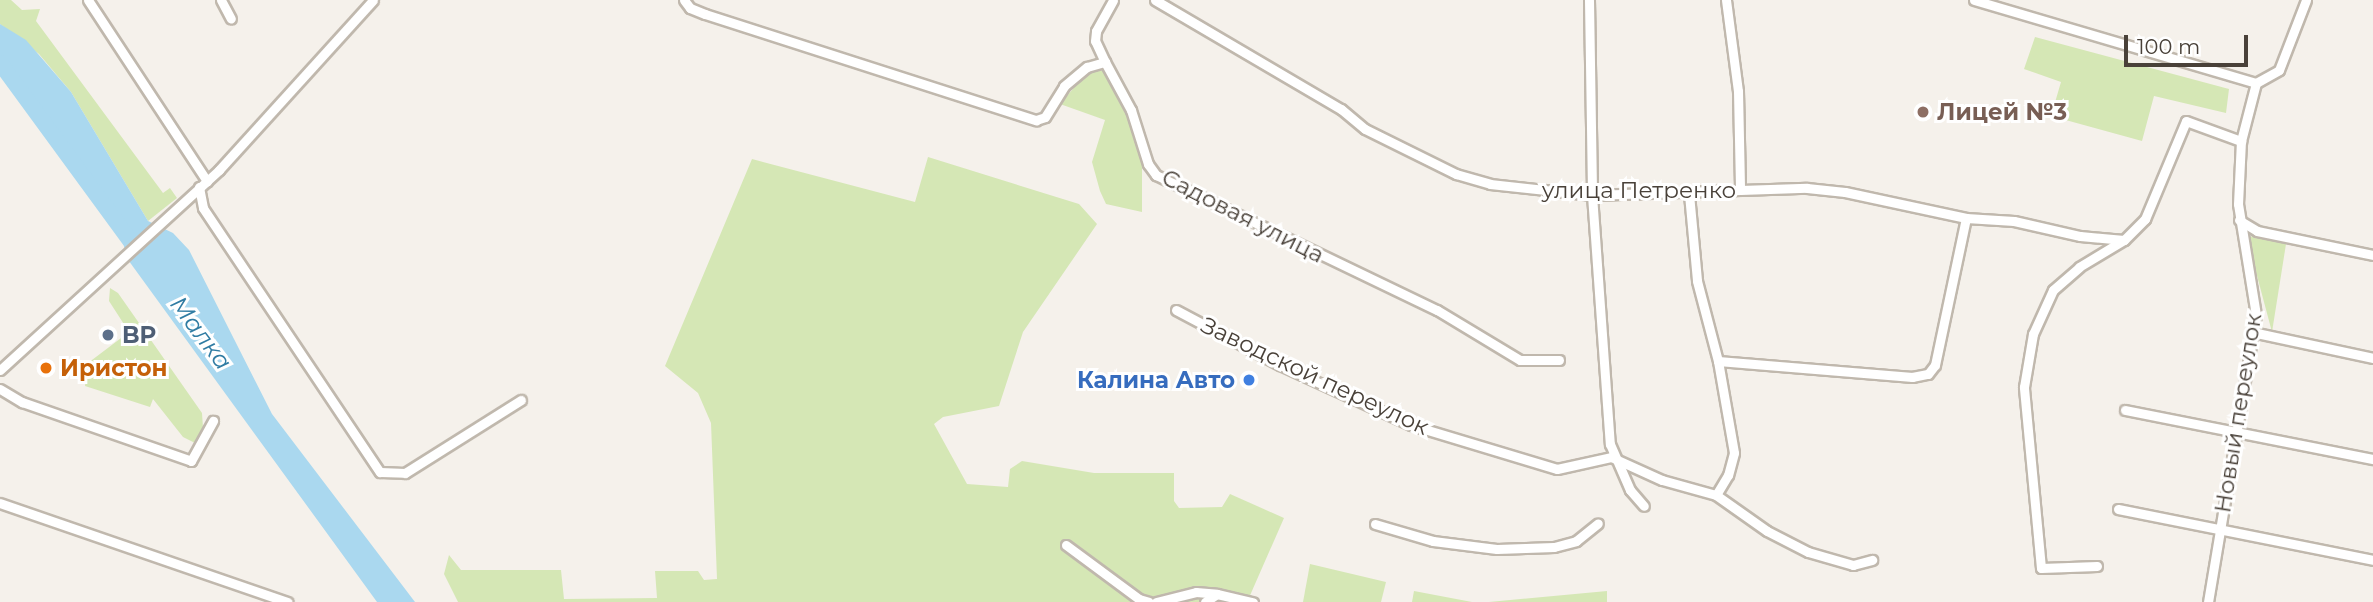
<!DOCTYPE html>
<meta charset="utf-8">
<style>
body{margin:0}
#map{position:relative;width:2373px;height:602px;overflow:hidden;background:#f5f1eb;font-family:Montserrat,sans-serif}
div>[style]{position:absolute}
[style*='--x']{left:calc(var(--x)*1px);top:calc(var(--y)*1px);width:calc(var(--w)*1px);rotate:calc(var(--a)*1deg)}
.green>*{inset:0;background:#d5e7b5}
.water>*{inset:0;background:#aad8ef}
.river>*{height:16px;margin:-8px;padding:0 8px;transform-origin:8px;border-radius:8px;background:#aad8ef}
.roads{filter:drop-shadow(2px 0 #c0b8ad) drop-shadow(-2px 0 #c0b8ad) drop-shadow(0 2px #c0b8ad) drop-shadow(0 -2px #c0b8ad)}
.minor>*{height:9px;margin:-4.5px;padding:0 4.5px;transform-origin:4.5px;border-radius:4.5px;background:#fff}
.dots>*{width:19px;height:19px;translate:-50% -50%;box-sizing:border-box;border:4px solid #fff;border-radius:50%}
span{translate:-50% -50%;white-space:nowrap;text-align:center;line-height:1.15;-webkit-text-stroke:6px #fff;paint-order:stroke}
.education-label{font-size:23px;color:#785e54;font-weight:700}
.left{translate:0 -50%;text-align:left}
.street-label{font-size:23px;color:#494139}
.service-label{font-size:23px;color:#4e5e75;font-weight:700}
.food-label{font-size:23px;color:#c56008;font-weight:700}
.shop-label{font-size:23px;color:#366cbe;font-weight:700}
.right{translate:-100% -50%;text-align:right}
.water-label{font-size:24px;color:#307ca3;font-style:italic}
.scale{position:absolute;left:2124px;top:35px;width:124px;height:32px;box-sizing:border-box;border:4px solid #494139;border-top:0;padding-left:9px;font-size:21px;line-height:24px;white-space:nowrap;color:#494139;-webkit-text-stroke:5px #fff;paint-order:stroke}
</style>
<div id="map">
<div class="green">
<i style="clip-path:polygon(0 0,11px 0,22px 10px,40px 9px,36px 21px,163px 193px,170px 188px,177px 198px,148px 221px,71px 92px,39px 54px,0 24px)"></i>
<i style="clip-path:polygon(2035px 37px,2229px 89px,2226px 113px,2154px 96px,2142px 141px,2051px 116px,2061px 82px,2024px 69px)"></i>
<i style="clip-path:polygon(1098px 70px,1104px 71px,1125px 107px,1142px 165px,1142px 212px,1106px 204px,1100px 191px,1092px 162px,1105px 120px,1060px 104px,1084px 76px)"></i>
<i style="clip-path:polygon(928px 157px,1079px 204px,1097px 224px,1023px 332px,999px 406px,943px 417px,934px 424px,967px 484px,1008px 487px,1010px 469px,1022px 461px,1094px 473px,1174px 473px,1174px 501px,1179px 508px,1222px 507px,1230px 494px,1284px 518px,1248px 600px,1253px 602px,458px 602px,444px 574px,449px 555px,461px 570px,561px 570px,564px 599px,657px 598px,655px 571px,698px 571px,704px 580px,717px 579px,711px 423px,698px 393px,665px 366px,752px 159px,915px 202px)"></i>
<i style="clip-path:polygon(2249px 236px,2286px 244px,2272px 332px,2248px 242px)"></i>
<i style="clip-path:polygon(110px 288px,118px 293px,202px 413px,203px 428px,195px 443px,183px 437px,153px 399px,150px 407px,85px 386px,88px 363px,129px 332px,109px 301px)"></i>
<i style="clip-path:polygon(1310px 564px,1386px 582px,1381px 602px,1303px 602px)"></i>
<i style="clip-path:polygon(1414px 591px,1472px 602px,1412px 602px)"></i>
<i style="clip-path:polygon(1607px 591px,1607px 602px,1489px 602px)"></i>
</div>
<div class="water">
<i style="clip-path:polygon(0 24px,26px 40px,71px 92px,148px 221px,173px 233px,189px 250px,272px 414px,415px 602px,377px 602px,126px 257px,121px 229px,0 71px)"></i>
</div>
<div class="river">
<i style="--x:0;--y:63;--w:225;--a:53.8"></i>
</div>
<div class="roads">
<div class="minor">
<i style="--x:88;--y:0;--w:217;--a:56.7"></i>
<i style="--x:221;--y:0;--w:21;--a:62"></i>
<i style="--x:684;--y:0;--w:10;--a:53"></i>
<i style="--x:690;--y:8;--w:16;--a:22"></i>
<i style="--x:705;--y:14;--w:348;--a:17.8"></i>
<i style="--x:1036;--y:120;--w:9;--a:-18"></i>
<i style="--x:1045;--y:117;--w:36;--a:-58"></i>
<i style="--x:1064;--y:86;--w:30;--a:-40"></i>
<i style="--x:1087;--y:67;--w:19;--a:-16"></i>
<i style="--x:1105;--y:62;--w:55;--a:61.6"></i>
<i style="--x:1131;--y:110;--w:57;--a:72.5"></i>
<i style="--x:1148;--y:164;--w:14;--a:54"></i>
<i style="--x:1156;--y:175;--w:312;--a:25.7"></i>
<i style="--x:1437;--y:310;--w:97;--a:31.1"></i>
<i style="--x:1520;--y:360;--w:39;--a:0"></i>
<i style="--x:1155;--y:0;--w:216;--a:30.4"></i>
<i style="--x:1341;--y:109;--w:31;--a:40"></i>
<i style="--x:1365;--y:129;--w:102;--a:26.3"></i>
<i style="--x:1456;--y:174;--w:35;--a:16"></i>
<i style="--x:1490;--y:184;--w:103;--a:6.2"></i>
<i style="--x:1592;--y:195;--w:215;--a:-1.9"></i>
<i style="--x:1807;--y:188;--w:38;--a:6"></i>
<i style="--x:1845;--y:192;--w:124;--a:12.1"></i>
<i style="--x:1966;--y:218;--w:48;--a:3.6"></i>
<i style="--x:2014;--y:221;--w:68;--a:12.8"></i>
<i style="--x:2080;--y:236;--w:44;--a:5.2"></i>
<i style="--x:1589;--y:0;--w:195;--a:89.1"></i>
<i style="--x:1592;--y:195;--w:250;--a:85.9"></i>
<i style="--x:1610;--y:444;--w:50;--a:66.5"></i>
<i style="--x:1630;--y:490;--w:21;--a:49"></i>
<i style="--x:1726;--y:0;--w:92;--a:82.5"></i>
<i style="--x:1738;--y:91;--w:99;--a:88.8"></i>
<i style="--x:1974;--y:0;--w:294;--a:16.4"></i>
<i style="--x:2256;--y:83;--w:26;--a:-29"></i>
<i style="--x:2279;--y:70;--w:75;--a:-68.9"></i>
<i style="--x:1105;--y:62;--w:23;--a:-115"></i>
<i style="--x:1095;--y:41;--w:10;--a:-84"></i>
<i style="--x:1096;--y:31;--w:35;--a:-61"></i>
<i style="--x:199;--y:187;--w:21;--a:79"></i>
<i style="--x:203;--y:208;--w:318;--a:56.2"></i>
<i style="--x:380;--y:472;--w:25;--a:2"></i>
<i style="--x:405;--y:473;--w:137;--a:-32.2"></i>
<i style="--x:1689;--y:194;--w:87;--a:84.7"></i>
<i style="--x:1697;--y:281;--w:83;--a:75.3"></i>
<i style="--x:1718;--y:361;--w:93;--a:80.1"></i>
<i style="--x:1734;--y:453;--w:23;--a:105"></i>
<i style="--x:1728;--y:475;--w:23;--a:121"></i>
<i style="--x:2239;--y:220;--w:21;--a:31"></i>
<i style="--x:2257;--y:231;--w:118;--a:11.7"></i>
<i style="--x:1176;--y:310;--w:118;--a:27.9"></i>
<i style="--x:1280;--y:365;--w:144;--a:24.6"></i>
<i style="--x:1411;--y:425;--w:152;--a:16.8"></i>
<i style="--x:1557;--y:469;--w:55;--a:-12.5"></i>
<i style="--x:1611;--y:457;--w:56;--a:24.3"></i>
<i style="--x:1662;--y:480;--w:56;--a:15.5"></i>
<i style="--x:1716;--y:495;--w:62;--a:35.2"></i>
<i style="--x:1767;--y:531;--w:46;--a:27.1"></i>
<i style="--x:1808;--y:552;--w:47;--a:16.1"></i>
<i style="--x:1853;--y:565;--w:20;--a:-15"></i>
<i style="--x:2252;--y:332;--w:124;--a:12.1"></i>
<i style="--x:1718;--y:361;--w:195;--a:4.7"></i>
<i style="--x:1912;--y:377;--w:16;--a:-11"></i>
<i style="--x:1928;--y:374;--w:11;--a:-52"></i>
<i style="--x:1935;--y:365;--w:150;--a:-78.1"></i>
<i style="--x:0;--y:370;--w:297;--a:-42.4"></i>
<i style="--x:219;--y:170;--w:229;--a:-47.8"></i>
<i style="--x:0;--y:389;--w:26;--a:31"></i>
<i style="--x:22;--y:402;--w:179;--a:19.2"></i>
<i style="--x:191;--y:461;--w:46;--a:-61.2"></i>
<i style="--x:2125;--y:410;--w:253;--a:11.2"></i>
<i style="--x:0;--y:503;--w:304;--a:19"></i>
<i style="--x:2118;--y:509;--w:260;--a:11.3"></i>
<i style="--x:1375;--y:524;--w:60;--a:16.3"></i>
<i style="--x:1433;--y:541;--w:64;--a:7.1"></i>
<i style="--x:1497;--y:549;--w:57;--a:-2"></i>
<i style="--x:1554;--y:547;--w:23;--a:-15"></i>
<i style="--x:1576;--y:541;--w:28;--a:-39"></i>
<i style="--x:1066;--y:545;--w:91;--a:36.5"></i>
<i style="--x:1139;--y:599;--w:10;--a:17"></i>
<i style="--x:2097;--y:566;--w:56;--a:178"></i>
<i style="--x:2041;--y:568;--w:182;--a:-95.4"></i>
<i style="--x:2024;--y:387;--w:54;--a:-80.4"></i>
<i style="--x:2033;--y:334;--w:48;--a:-65.6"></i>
<i style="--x:2053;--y:290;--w:35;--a:-41"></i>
<i style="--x:2079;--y:267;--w:52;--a:-31"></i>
<i style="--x:2124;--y:240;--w:30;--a:-45"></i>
<i style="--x:2145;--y:219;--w:106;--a:-67.3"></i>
<i style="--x:2186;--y:121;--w:59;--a:20"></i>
<i style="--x:2241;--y:141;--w:60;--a:-75.5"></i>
<i style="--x:1156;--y:602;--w:41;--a:-14"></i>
<i style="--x:1196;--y:592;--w:21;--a:5"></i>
<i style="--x:1205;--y:602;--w:14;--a:-34"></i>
<i style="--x:1217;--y:594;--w:37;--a:13"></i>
<i style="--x:2208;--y:602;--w:291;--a:-80.5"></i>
<i style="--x:2256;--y:315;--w:112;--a:-99.2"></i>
<i style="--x:2238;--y:204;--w:63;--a:-87.3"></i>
</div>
</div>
<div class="dots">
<i style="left:1923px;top:112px;background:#8d6e63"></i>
<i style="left:108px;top:335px;background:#5c6f8a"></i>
<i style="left:46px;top:368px;background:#e8710a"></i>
<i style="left:1249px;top:380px;background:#3f7fe0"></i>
</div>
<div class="education-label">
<span class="left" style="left:1937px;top:112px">Лицей №3</span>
</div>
<div class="street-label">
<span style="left:1639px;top:190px">улица Петренко</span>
<span style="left:1243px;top:216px;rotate:27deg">Садовая улица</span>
<span style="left:1315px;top:376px;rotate:25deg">Заводской переулок</span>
<span style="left:2238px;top:413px;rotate:-81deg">Новый переулок</span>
</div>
<div class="service-label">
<span class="left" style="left:122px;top:335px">BP</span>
</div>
<div class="food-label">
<span class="left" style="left:60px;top:368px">Иристон</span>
</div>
<div class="shop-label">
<span class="right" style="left:1235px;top:380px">Калина Авто</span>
</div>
<div class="water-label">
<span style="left:201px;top:333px;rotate:53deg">Малка</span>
</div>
<div class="scale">100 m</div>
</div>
